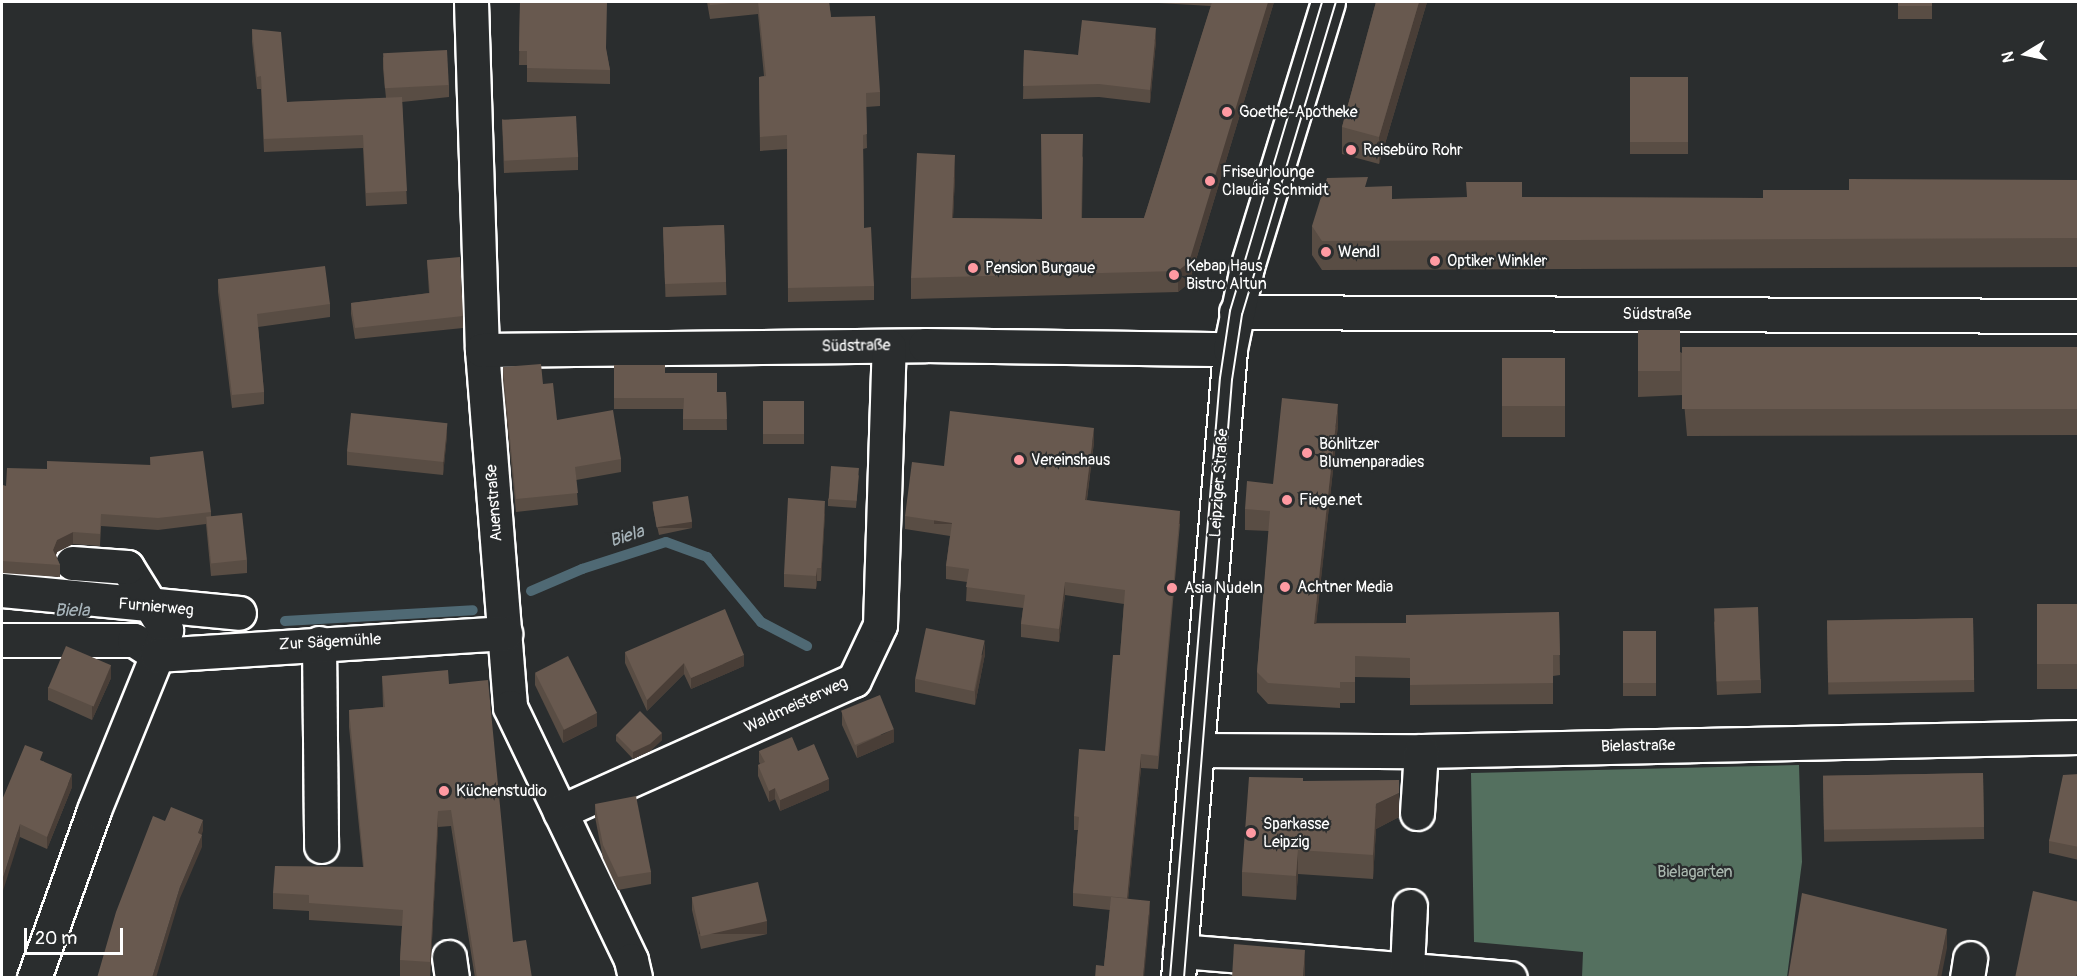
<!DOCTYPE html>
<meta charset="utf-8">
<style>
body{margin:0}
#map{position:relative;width:2080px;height:979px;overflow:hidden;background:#2a2d2e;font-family:Pangolin,sans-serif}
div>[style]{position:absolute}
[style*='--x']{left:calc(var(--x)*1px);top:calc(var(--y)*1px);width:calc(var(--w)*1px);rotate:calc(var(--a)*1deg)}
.green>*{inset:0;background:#54705f}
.stream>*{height:10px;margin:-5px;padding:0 5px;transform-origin:5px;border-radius:5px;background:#4f6974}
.roads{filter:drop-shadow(2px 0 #fff) drop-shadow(-2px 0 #fff) drop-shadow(0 2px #fff) drop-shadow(0 -2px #fff)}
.minor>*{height:33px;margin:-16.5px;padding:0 16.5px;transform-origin:16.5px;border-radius:16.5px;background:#2a2d2e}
.tram>*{height:1.5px;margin:-0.75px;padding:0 0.75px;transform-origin:0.75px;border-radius:0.75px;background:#fff}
.wall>*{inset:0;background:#594d44;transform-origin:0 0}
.shaded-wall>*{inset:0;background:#493e37;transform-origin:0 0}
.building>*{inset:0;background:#68594f;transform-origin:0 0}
.dots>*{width:16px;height:16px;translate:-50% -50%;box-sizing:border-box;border:3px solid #2a2d2e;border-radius:50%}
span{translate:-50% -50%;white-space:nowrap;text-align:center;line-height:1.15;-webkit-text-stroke:4.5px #2a2d2e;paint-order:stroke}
.poi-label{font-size:16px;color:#fff}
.left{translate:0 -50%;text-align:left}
.street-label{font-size:16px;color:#fff}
.park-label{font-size:16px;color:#aab8af}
.water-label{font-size:18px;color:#a7b4ba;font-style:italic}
.frame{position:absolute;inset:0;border:3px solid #fff;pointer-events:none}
.north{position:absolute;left:1996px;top:24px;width:60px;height:60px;-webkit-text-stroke:4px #2a2d2e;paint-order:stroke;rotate:260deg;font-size:16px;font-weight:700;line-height:24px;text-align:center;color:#fff}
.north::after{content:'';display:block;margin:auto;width:21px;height:27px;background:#fff;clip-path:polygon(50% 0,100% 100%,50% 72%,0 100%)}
.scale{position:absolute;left:24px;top:928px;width:99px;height:27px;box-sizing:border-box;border:3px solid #fff;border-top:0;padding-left:8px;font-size:18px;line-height:21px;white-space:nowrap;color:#fff;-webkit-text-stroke:4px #2a2d2e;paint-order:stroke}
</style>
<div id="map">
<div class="green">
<i style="clip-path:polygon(1799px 765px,1802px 862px,1787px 977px,1582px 977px,1583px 952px,1474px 942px,1471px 773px)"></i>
</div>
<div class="stream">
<i style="--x:531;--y:591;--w:56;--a:-23.3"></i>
<i style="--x:582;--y:569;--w:88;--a:-17.8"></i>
<i style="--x:666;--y:542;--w:44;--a:20.1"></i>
<i style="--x:707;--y:557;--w:85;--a:50.3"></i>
<i style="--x:761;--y:622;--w:52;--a:27.6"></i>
<i style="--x:285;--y:621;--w:188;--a:-3.3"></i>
</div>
<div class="roads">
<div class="minor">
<i style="--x:471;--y:2;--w:348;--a:88.2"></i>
<i style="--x:482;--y:350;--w:358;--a:85.5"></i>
<i style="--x:510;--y:707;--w:280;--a:64.4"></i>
<i style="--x:631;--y:960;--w:18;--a:77"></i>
<i style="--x:1236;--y:312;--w:842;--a:0.27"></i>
<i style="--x:482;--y:350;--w:443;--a:-0.6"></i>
<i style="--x:925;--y:345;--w:305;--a:0.8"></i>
<i style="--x:2;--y:590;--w:238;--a:5.5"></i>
<i style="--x:2;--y:640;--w:132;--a:0"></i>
<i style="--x:134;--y:640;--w:27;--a:33"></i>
<i style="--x:157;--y:655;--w:27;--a:-70"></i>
<i style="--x:166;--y:630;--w:74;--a:-121.8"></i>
<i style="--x:127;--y:567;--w:55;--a:-175.8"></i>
<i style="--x:319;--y:643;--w:203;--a:89.4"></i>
<i style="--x:1197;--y:750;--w:224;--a:0.3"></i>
<i style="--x:1421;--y:751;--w:657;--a:-1.22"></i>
<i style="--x:560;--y:812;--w:322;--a:-24.2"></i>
<i style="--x:854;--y:680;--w:61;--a:-64.7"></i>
<i style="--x:880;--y:625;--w:279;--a:-88.2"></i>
<i style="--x:1417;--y:813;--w:62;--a:-86.3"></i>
<i style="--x:1180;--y:951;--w:331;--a:4.7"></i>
<i style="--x:449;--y:957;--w:21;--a:82"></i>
<i style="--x:1407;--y:969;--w:63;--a:-87.3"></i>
<i style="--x:34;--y:978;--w:178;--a:-70.3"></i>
<i style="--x:94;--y:810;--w:167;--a:-67.9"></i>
<i style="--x:157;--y:655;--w:349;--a:-3.6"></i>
<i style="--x:1178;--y:978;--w:631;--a:-85.27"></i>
<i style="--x:1230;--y:349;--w:84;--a:-78.3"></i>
<i style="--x:1247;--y:267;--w:277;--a:-73"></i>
<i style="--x:1967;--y:978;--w:20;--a:-81"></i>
</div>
</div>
<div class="tram">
<i style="--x:1170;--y:978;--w:602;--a:-85.24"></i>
<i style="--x:1220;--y:378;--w:68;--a:-81.5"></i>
<i style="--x:1230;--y:311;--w:322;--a:-73.4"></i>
<i style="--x:1184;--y:978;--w:600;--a:-85.41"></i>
<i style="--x:1232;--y:380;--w:66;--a:-81.3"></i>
<i style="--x:1242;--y:315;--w:327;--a:-73.3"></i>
</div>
<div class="wall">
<i style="clip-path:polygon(520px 2px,606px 50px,610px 70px,610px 84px,527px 82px,527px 65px,519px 65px)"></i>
<i style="clip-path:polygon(707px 2px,829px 2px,831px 17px,880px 92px,880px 106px,866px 107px,867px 148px,863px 149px,864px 228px,874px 286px,874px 300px,788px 302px,787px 149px,760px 151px,759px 77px,764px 76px,758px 14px,710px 19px)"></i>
<i style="clip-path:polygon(1158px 2px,1274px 2px,1189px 283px,1178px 292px,911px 299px,911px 278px,955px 176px,953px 218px,1042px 219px,1083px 156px,1082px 218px,1144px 218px,1211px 6px,1158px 3px)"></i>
<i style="clip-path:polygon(1376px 2px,1427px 2px,1379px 164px,1342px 154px,1342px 127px)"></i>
<i style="left:1898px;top:2px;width:34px;height:17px"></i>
<i style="clip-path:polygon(252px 29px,287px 102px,386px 98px,383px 69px,383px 57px,449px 85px,449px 97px,402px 102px,407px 204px,366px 206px,363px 148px,264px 152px,261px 89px,257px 89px,252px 42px)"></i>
<i style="clip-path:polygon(1156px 41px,1150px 103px,1099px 97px,1023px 99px,1024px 50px,1078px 55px)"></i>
<i style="left:1630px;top:77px;width:58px;height:77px"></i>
<i style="clip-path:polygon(502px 119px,578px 157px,578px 170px,504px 173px)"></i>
<i style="clip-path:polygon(2079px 180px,2079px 267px,1322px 270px,1312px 255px,1312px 226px,1368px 187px,1392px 199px,1522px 197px,1763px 198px,1849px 190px)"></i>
<i style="left:724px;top:225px;width:70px;height:61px;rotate:88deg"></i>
<i style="clip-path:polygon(427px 260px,463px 316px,463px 328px,355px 339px,351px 314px,351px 303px,429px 293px)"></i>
<i style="clip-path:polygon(218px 279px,330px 304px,330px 317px,258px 327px,264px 392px,264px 404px,232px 408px,218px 292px)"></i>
<i style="clip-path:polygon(1638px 330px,1682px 353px,2079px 347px,2079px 435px,1687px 436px,1683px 391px,1683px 395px,1638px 397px)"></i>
<i style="left:1502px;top:358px;width:63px;height:79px"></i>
<i style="clip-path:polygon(614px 365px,665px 373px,717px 392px,726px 392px,727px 430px,683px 430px,683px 409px,614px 409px)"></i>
<i style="clip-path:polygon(503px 367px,543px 384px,557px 420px,621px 459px,621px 472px,576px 480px,578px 505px,516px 512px,503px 380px)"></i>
<i style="left:763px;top:401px;width:41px;height:43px"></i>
<i style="clip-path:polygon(1338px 425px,1316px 623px,1406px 623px,1559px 612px,1560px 675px,1553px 676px,1553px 704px,1410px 705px,1410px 678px,1355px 677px,1355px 703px,1340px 703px,1340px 708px,1268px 704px,1257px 692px,1257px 672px,1269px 531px,1245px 530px,1245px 509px)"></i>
<i style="clip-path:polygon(447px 435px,443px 475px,347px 465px,347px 452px)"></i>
<i style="clip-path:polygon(1094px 442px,1087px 500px,1180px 524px,1158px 769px,1141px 768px,1128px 899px,1150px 913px,1104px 966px,1110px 910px,1073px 906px,1073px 893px,1078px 830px,1074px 830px,1074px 816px,1105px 751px,1120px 655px,1124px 604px,1065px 595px,1059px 642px,1021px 637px,1021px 624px,1023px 608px,966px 601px,967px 582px,946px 579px,946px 566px,950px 536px,905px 529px,905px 516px,944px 466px)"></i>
<i style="clip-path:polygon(150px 457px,211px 512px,211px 516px,247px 560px,247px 573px,211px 576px,206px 524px,158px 530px,101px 526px,100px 546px,73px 544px,57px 552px,56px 555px,60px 565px,60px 577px,2px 573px,2px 485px,6px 486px,47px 469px,150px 465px)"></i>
<i style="clip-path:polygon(859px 475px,856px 508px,828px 506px,828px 499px)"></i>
<i style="clip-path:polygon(653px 502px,692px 528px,659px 535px,653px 509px)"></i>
<i style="clip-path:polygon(825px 513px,821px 581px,817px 581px,816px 589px,784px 587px,784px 574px)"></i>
<i style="left:2079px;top:604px;width:85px;height:42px;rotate:90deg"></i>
<i style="left:1973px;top:618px;width:74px;height:146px;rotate:89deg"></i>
<i style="clip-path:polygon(1714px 621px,1761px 680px,1761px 693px,1717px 695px)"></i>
<i style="left:1623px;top:631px;width:33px;height:65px"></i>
<i style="clip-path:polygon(625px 652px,744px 666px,691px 689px,684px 674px,647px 711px,625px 663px)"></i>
<i style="clip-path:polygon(985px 654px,975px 705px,915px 692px,915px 679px)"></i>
<i style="clip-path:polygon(535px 673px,597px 726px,563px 743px,535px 685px)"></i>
<i style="clip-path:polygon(382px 676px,449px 684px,513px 942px,532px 978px,475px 978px,451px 826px,438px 827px,430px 978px,400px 976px,400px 960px,402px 926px,309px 920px,309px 911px,273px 909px,273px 893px,363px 867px,349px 727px,349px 710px,383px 707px)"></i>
<i style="clip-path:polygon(111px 678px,92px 720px,48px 700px,48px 687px)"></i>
<i style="clip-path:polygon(842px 712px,894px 742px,857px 758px,842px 725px)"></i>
<i style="clip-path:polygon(616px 735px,662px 740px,650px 751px,633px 759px,616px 741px)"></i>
<i style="clip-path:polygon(759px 751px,798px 751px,829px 790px,780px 811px,775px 799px,769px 802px,758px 776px,758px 765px,760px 764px,759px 762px)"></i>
<i style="clip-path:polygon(43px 761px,72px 787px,47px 849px,20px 837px,2px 800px)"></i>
<i style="left:1983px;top:773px;width:66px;height:160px;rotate:89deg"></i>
<i style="clip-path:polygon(2079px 774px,2079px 860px,2049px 853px,2049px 841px)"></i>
<i style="clip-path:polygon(1303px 781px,1399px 817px,1376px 829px,1373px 879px,1298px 874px,1296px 900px,1242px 896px,1242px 872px)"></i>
<i style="clip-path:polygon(595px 804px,651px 872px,651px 884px,618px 890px,603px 858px,595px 817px)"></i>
<i style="clip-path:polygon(692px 897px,767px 934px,701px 949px,692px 910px)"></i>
</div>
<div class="shaded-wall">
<i style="clip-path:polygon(1268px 2px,1274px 2px,1189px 283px,1178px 292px,1178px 271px)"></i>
<i style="clip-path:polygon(1419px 2px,1427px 2px,1379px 164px,1379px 137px)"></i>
<i style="clip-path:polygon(1156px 28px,1156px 41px,1150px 103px,1150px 90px)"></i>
<i style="clip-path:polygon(955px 155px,955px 176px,952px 239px,952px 218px)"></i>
<i style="clip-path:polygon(1338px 404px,1338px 425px,1314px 644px,1314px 624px)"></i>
<i style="clip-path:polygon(447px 423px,447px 435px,443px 475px,443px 462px)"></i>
<i style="clip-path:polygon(1094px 428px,1094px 442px,1085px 513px,1085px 500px)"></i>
<i style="clip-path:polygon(825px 501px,825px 513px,821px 581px,821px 568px)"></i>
<i style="left:1180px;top:511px;width:13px;height:246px;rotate:90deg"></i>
<i style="left:692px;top:522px;width:6px;height:34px;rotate:90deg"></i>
<i style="clip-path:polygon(73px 532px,73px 544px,57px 552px,53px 562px,53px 550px,57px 540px)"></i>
<i style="clip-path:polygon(817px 568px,817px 581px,816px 589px,816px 576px)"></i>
<i style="clip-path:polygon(1065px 582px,1065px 595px,1059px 642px,1059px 629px)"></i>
<i style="clip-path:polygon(985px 641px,985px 654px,975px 705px,975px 692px)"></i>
<i style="clip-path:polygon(744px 655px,744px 666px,691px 689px,691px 678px)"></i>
<i style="clip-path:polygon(684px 663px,684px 674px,647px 711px,647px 700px)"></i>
<i style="clip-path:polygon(111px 665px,111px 678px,92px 720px,92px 707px)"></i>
<i style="clip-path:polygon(597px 713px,597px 726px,563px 743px,563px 730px)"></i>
<i style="clip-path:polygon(894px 729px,894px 742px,857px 758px,857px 746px)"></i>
<i style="clip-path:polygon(662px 733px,662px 740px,650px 751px,633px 759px,633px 752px)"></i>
<i style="clip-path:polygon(1141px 754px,1141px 768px,1127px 911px,1127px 898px)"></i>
<i style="clip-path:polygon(72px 774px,72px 787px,47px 849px,47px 837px)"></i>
<i style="clip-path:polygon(829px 779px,829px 790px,780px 811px,780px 800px)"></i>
<i style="clip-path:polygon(775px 788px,775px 799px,769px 802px,769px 791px)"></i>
<i style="clip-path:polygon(1399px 793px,1399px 817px,1376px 829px,1373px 879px,1373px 855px,1376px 804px)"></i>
<i style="clip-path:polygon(438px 811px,438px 827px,430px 978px,430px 962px)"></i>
<i style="clip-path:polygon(203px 820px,203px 831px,198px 845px,198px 833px)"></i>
<i style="clip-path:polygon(20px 824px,20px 837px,2px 894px,2px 881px)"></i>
<i style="clip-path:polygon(202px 835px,202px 847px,180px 898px,156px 978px,152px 978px,180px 887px)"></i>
<i style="clip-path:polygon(1298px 850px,1298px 874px,1296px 900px,1296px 876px)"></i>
<i style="clip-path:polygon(1150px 901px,1150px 913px,1144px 978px,1143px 978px)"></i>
<i style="left:767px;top:921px;width:13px;height:68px;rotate:90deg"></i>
<i style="clip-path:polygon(1947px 929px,1947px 948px,1941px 978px,1937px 978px)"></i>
<i style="clip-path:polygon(1305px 950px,1305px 978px,1303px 978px)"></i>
<i style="clip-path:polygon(2079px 965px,2079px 978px,2076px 978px)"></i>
</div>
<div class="building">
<i style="clip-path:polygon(520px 2px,607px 2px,606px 48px,610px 70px,527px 68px,527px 51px,519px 51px)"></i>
<i style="clip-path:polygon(709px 2px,744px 2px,710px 5px)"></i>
<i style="clip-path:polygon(758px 2px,829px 2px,831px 17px,875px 16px,880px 92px,866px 93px,867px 134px,863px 135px,864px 228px,871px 227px,874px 286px,788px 288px,787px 135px,760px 137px,759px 77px,766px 76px)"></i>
<i style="clip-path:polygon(1212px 2px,1268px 2px,1189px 262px,1178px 271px,911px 278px,917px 153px,955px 155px,952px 218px,1042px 219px,1041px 134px,1083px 134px,1081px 218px,1144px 218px)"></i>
<i style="clip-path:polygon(1376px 2px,1419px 2px,1379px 137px,1342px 127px)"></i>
<i style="left:1898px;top:2px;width:34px;height:4px"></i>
<i style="clip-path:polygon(1082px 20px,1156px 28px,1150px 90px,1099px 84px,1023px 86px,1024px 50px,1078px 55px)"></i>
<i style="clip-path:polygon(252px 29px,281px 32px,287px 102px,402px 97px,407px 191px,366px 193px,363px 135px,264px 139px,261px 76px,257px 77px)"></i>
<i style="left:447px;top:50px;width:35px;height:64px;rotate:87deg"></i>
<i style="left:1630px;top:77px;width:58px;height:65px"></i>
<i style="left:576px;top:116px;width:41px;height:74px;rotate:87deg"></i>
<i style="clip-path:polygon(1368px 177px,1365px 187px,1392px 186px,1392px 199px,1467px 197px,1466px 182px,1522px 182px,1522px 197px,1763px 198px,1763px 190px,1849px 190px,1849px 179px,2079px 180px,2079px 238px,1322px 241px,1312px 226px,1327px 178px)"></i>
<i style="left:724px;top:225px;width:57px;height:61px;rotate:88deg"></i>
<i style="clip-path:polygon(460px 257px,463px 316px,355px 328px,351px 303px,430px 293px,427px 260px)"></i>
<i style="clip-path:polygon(325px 266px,330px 304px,257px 314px,264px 392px,232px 395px,218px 279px)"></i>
<i style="left:1638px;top:330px;width:42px;height:41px"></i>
<i style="left:2079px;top:347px;width:62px;height:397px;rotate:90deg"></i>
<i style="left:1502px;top:358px;width:63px;height:48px"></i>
<i style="clip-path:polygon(541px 364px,543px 384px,553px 383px,557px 420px,613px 410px,621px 459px,575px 467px,578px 493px,516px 499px,503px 367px)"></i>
<i style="clip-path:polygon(614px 365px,665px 365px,665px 373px,717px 373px,717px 392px,726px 392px,727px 419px,683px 419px,684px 398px,614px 398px)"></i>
<i style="clip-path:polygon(1282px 398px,1338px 404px,1314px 624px,1406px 623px,1406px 615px,1559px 612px,1560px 655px,1553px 655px,1553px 683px,1410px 685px,1410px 658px,1355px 656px,1355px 682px,1340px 682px,1340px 688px,1268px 683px,1257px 672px,1270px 511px,1245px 509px,1247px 481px,1273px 484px)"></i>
<i style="left:763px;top:401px;width:41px;height:33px"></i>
<i style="clip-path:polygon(950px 411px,1094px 428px,1085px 500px,1180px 511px,1158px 756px,1141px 754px,1127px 898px,1073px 893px,1079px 817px,1074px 816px,1079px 749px,1105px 751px,1113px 655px,1120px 655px,1125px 590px,1065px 582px,1059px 629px,1021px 624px,1025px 595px,966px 587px,969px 569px,946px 566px,952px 523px,905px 516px,912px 462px,944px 466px)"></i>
<i style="left:351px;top:413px;width:97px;height:39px;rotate:6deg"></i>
<i style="clip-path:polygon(203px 451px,211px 512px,158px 518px,101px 514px,100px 534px,73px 532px,57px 540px,53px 550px,60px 565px,2px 561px,2px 485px,6px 486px,7px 468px,47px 469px,47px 461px,151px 465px,150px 457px)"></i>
<i style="left:831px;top:466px;width:28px;height:33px;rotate:4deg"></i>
<i style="left:688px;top:496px;width:26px;height:36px;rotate:81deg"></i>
<i style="clip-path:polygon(788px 498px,825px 501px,821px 568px,817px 568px,816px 576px,784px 574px)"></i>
<i style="left:242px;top:513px;width:47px;height:36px;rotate:84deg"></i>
<i style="left:2079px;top:604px;width:60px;height:42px;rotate:90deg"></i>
<i style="left:1758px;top:607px;width:73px;height:44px;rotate:88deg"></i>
<i style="clip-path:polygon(725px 609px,744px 655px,691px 678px,684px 663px,647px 700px,625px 652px)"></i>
<i style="left:1973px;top:618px;width:62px;height:146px;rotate:89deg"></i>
<i style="left:926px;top:628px;width:60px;height:52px;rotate:12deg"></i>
<i style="left:1623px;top:631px;width:33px;height:52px"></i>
<i style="left:66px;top:646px;width:49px;height:45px;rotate:23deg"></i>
<i style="left:568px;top:656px;width:64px;height:37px;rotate:63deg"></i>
<i style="clip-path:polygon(448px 670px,449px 684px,488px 680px,513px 942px,526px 940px,532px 978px,477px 978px,451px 810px,438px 811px,430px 962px,400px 960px,403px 910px,309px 903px,309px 895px,273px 893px,275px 866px,364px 867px,349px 710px,385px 707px,382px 676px)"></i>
<i style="left:880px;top:695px;width:37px;height:42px;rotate:68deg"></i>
<i style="clip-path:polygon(640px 711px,662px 733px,650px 744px,633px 752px,616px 735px)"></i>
<i style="clip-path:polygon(792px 737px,798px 751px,814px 744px,829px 779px,780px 800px,775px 788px,769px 791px,758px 765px,765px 762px,759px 751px)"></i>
<i style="clip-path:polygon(25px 745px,43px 752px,40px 760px,72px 774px,47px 837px,20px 824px,2px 881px,2px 800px)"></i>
<i style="left:1983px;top:773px;width:54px;height:160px;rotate:89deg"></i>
<i style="clip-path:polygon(2079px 774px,2079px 847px,2049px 841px,2063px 775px)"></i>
<i style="clip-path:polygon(1249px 777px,1303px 778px,1303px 781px,1399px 780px,1399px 793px,1376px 804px,1373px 855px,1298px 850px,1296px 876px,1242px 872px)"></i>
<i style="clip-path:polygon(636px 796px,651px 872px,618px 877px,603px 845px,595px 804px)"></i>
<i style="clip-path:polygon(171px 807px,203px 820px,198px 833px,202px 835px,180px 887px,152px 978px,97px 978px,116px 912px,153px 816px,165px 821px)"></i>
<i style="left:758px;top:882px;width:40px;height:68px;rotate:77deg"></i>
<i style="clip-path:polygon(2033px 891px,2079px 902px,2079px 965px,2076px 978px,2015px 978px)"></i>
<i style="clip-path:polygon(1802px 893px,1947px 929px,1937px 978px,1788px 978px)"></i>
<i style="clip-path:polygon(1111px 897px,1150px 901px,1143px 978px,1095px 978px,1096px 965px,1104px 966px)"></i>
<i style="clip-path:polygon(1234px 944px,1305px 950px,1303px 978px,1232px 978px)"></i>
</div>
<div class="dots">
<i style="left:1227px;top:112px;background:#ff9aa2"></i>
<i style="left:1351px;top:150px;background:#ff9aa2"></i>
<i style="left:1210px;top:181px;background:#ff9aa2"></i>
<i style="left:1326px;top:252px;background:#ff9aa2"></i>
<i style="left:1435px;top:261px;background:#ff9aa2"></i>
<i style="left:973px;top:268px;background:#ff9aa2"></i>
<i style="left:1174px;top:275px;background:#ff9aa2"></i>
<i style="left:1307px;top:453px;background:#ff9aa2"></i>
<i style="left:1019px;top:460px;background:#ff9aa2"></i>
<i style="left:1287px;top:500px;background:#ff9aa2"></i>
<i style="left:1285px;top:587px;background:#ff9aa2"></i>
<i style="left:1172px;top:588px;background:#ff9aa2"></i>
<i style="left:444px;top:791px;background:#ff9aa2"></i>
<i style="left:1251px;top:833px;background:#ff9aa2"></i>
</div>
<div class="poi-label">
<span class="left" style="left:1239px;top:112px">Goethe-Apotheke</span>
<span class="left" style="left:1363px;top:150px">Reisebüro Rohr</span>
<span class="left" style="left:1222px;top:181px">Friseurlounge<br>Claudia Schmidt</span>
<span class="left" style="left:1338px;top:252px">Wendl</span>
<span class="left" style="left:1447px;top:261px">Optiker Winkler</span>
<span class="left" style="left:1186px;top:275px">Kebap Haus<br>Bistro Altun</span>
<span class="left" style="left:985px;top:268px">Pension Burgaue</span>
<span class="left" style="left:1319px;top:453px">Böhlitzer<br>Blumenparadies</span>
<span class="left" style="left:1031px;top:460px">Vereinshaus</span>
<span class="left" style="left:1299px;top:500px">Fiege.net</span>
<span class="left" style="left:1297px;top:587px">Achtner Media</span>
<span class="left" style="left:1184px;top:588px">Asia Nudeln</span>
<span class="left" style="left:456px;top:791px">Küchenstudio</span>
<span class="left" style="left:1263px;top:833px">Sparkasse<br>Leipzig</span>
</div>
<div class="street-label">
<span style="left:1657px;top:314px">Südstraße</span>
<span style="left:856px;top:346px;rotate:-1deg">Südstraße</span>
<span style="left:1219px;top:483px;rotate:-86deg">Leipziger Straße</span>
<span style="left:494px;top:503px;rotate:-94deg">Auenstraße</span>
<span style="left:156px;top:607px;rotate:5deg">Furnierweg</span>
<span style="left:330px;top:642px;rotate:-3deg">Zur Sägemühle</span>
<span style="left:796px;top:705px;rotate:-25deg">Waldmeisterweg</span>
<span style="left:1638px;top:746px;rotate:-1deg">Bielastraße</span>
</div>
<div class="park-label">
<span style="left:1695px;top:872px">Bielagarten</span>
</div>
<div class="water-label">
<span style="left:627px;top:537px;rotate:-18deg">Biela</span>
<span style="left:72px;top:611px">Biela</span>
</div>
<div class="frame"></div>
<div class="north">N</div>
<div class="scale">20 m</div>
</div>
